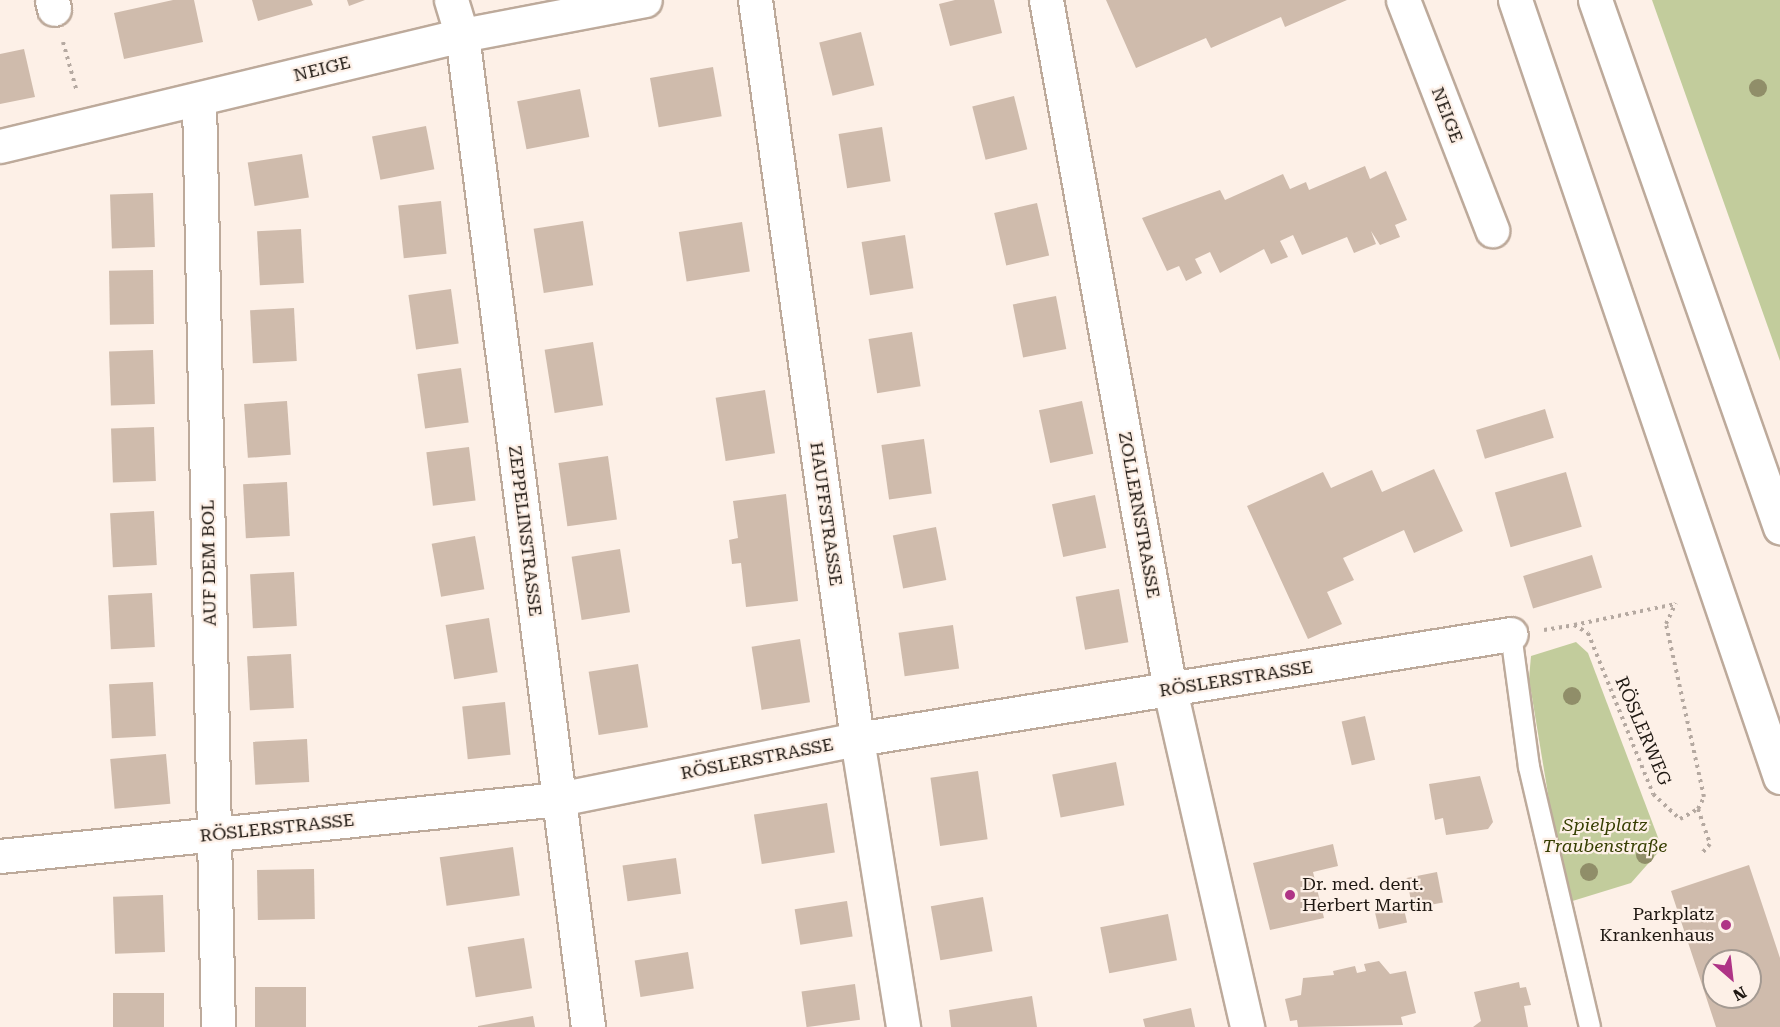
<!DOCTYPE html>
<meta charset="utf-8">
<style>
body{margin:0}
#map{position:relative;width:1780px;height:1027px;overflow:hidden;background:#fdf0e7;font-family:"Roboto Serif",serif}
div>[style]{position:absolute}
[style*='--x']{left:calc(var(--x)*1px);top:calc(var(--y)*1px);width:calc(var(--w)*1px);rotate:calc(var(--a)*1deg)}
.green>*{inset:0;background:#c2cc9c}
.building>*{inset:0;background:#cfbbac;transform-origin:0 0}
.path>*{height:4px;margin-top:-2px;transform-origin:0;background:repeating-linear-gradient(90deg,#b5a9a1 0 3px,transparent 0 7.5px)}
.roads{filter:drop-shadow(2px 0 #bdaa9b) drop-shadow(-2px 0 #bdaa9b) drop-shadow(0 2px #bdaa9b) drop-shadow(0 -2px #bdaa9b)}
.lane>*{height:20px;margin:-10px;padding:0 10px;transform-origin:10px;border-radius:10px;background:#fff}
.street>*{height:33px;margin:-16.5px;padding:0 16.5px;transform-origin:16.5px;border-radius:16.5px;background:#fff}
.highway>*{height:33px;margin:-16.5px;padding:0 16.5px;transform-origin:16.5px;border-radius:16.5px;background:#fff}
.trees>*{width:18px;height:18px;margin:-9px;border-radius:50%;background:#908e69}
.dots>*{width:16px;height:16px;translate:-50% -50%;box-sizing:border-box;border:3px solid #fdf0e7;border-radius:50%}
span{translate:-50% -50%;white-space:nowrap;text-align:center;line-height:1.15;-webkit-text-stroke:4.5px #fdf0e7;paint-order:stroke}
.street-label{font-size:18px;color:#1f1812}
.park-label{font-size:18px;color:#363e02;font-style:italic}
.poi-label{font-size:18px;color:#1f1812}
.left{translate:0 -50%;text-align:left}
.right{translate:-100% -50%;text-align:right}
.north{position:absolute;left:1702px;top:949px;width:60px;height:60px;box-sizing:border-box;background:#fdf0e7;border:2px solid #a49a92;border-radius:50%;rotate:152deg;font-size:16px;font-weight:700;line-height:24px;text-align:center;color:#1f1812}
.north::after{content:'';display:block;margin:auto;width:21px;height:27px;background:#af3486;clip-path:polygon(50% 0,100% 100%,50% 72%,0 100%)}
</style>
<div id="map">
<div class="green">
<i style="clip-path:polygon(1652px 0,1780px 0,1780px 361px)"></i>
<i style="clip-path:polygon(1576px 642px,1588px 653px,1662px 848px,1631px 883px,1566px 903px,1529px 679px,1531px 656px)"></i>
</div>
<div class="building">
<i style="clip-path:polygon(173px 0,194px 0,203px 42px,124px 59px,114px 13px)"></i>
<i style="clip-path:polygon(252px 0,311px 0,313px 5px,258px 21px)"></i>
<i style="clip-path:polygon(347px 0,365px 0,349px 6px)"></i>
<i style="clip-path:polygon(955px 0,994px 0,1002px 33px,950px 46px,939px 4px)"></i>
<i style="clip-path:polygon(1106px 0,1347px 0,1285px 27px,1281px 17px,1211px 48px,1206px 38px,1136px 68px)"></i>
<i style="left:861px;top:32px;width:55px;height:43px;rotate:76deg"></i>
<i style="clip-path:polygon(24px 49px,35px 97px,0 104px,0 54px)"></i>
<i style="left:713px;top:67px;width:50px;height:64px;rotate:80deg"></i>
<i style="left:580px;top:89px;width:49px;height:64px;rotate:79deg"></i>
<i style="left:1014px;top:96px;width:55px;height:43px;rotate:76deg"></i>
<i style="left:426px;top:126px;width:44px;height:55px;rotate:79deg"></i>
<i style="left:882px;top:127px;width:55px;height:44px;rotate:81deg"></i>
<i style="left:302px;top:154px;width:44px;height:55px;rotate:81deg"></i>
<i style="clip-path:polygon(1365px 166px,1370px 179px,1386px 171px,1407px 220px,1395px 225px,1400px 237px,1380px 245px,1371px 231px,1376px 244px,1354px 253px,1347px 237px,1302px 255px,1293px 235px,1280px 241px,1288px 257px,1271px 264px,1264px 249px,1220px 273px,1210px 252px,1195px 259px,1202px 273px,1186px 281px,1179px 266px,1167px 271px,1142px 218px,1220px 190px,1225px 200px,1283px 174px,1290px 189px,1306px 182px,1309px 190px)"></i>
<i style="left:153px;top:193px;width:54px;height:43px;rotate:88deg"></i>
<i style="left:441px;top:201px;width:53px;height:43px;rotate:84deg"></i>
<i style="left:1037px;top:203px;width:54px;height:44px;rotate:77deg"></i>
<i style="left:583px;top:221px;width:65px;height:50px;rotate:81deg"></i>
<i style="left:742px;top:222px;width:50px;height:64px;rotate:81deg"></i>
<i style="left:301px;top:229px;width:54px;height:44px;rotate:87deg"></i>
<i style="left:905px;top:235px;width:54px;height:44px;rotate:81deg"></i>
<i style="left:153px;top:270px;width:54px;height:44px;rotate:89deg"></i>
<i style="left:451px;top:289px;width:55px;height:43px;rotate:82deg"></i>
<i style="left:1056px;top:296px;width:54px;height:44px;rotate:79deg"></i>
<i style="left:294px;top:308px;width:53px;height:44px;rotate:87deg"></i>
<i style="left:912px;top:332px;width:55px;height:44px;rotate:81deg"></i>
<i style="left:593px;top:342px;width:64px;height:49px;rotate:81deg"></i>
<i style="left:153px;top:350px;width:54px;height:44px;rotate:88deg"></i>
<i style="left:461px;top:368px;width:55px;height:44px;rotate:82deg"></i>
<i style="left:765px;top:390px;width:64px;height:50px;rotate:81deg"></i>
<i style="left:287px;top:401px;width:54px;height:43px;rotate:86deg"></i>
<i style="left:1082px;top:401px;width:54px;height:44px;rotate:78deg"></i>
<i style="left:1545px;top:409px;width:30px;height:72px;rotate:73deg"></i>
<i style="left:154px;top:427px;width:54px;height:43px;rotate:88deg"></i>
<i style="left:924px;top:439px;width:55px;height:43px;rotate:82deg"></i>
<i style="left:469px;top:447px;width:54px;height:43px;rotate:83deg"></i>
<i style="left:608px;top:456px;width:64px;height:50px;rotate:82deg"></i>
<i style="clip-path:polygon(1434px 469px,1463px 531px,1414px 553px,1404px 530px,1343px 558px,1354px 580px,1327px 592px,1342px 624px,1308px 639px,1247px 506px,1323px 472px,1331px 488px,1372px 470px,1382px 492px)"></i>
<i style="left:1566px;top:472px;width:57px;height:74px;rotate:74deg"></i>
<i style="left:287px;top:482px;width:54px;height:44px;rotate:87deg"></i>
<i style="clip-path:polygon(786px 494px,798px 601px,746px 607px,741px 563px,732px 564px,729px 540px,738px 538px,733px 501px)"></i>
<i style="left:1095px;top:495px;width:54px;height:44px;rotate:78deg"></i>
<i style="left:154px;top:511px;width:54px;height:44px;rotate:87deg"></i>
<i style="left:936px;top:527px;width:54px;height:44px;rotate:79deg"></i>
<i style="left:475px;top:536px;width:54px;height:44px;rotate:80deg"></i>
<i style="left:620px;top:549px;width:64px;height:49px;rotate:81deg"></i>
<i style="left:1592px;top:555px;width:34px;height:72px;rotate:73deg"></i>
<i style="left:294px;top:572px;width:54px;height:44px;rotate:87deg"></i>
<i style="left:1119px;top:589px;width:54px;height:44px;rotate:80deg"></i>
<i style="left:152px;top:593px;width:54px;height:44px;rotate:87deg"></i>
<i style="left:489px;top:618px;width:55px;height:44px;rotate:81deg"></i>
<i style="left:953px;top:625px;width:44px;height:55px;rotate:82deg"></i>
<i style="left:800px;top:639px;width:64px;height:49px;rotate:81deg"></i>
<i style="left:291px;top:654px;width:54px;height:44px;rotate:87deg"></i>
<i style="left:638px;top:664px;width:64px;height:50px;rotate:81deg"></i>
<i style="left:153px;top:682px;width:54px;height:44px;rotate:87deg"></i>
<i style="left:505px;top:702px;width:53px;height:43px;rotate:84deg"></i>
<i style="left:1365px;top:716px;width:45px;height:24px;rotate:77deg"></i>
<i style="left:307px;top:739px;width:43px;height:54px;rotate:87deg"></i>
<i style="left:166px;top:754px;width:50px;height:56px;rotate:85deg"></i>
<i style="left:1116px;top:762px;width:44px;height:65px;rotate:79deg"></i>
<i style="left:978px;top:771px;width:69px;height:48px;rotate:82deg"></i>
<i style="clip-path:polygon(1480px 776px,1493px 822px,1488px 829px,1446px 835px,1443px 818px,1435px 820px,1429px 784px)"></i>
<i style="left:827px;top:803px;width:50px;height:74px;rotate:81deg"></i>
<i style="clip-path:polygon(1333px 844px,1338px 866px,1313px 872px,1324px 918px,1270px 930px,1253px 863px)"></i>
<i style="left:513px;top:847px;width:49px;height:74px;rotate:82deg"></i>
<i style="left:676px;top:858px;width:36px;height:54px;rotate:82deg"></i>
<i style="clip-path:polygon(evenodd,1749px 865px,1780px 958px,1780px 1027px,1716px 1027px,1671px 891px,1749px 865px,1714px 961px,1750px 961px,1750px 997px,1714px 997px,1714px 961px)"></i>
<i style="left:314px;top:869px;width:50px;height:57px;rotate:89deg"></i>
<i style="left:1437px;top:872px;width:31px;height:31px;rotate:79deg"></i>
<i style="left:163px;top:895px;width:57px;height:50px;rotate:88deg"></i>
<i style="left:983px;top:897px;width:55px;height:53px;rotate:80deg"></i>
<i style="left:847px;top:901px;width:36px;height:53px;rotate:81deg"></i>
<i style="left:1403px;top:905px;width:18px;height:29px;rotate:77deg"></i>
<i style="left:1168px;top:914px;width:47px;height:69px;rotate:79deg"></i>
<i style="left:524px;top:938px;width:51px;height:57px;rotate:81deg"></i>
<i style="left:688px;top:952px;width:37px;height:54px;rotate:81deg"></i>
<i style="clip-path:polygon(1379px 961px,1390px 974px,1406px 971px,1416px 1013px,1401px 1017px,1403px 1025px,1298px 1027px,1297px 1020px,1290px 1021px,1285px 999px,1301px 995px,1303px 978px,1334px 975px,1333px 971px,1355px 966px,1357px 973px,1366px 971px,1364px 964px)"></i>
<i style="clip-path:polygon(1519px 982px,1520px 988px,1526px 987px,1531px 1005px,1524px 1006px,1528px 1027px,1473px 1027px,1481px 1021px,1474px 992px)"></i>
<i style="left:855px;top:984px;width:36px;height:54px;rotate:82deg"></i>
<i style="left:255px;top:987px;width:51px;height:40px"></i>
<i style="left:113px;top:993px;width:51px;height:34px"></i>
<i style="clip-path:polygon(1032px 996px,1037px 1027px,951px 1027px,949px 1010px)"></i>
<i style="clip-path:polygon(1191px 1008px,1195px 1027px,1145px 1027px,1143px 1019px)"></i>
<i style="clip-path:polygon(533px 1016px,535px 1027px,478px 1027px,478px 1026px)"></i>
</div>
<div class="path">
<i style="--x:63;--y:42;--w:52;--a:74.4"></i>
<i style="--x:1574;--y:625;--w:103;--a:-11.7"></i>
<i style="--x:1544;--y:630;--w:30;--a:-9"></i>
<i style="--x:1574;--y:625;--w:16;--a:30"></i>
<i style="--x:1588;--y:633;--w:174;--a:68"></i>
<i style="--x:1653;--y:794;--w:37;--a:43"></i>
<i style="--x:1680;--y:819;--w:21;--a:-29"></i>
<i style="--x:1698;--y:809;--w:13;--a:-63"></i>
<i style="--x:1704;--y:797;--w:177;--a:-102.4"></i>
<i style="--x:1666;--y:624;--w:23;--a:-65"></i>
<i style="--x:1698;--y:809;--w:37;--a:71"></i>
<i style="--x:1710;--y:844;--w:11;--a:131"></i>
</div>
<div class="roads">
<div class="lane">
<i style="--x:1511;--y:634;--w:134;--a:82.3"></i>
<i style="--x:1529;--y:767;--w:267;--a:76.8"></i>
</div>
<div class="street">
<i style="--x:52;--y:0;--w:9;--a:77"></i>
<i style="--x:451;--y:0;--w:37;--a:73"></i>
<i style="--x:462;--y:35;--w:1000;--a:82.76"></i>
<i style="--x:755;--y:0;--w:746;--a:82.14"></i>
<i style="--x:857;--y:739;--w:292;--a:80.9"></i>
<i style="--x:1046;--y:0;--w:701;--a:79.81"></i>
<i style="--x:1170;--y:690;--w:346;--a:77.1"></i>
<i style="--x:1403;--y:0;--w:247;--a:68.8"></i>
<i style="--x:199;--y:100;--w:927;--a:88.83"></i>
<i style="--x:0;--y:146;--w:475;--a:-13.5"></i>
<i style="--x:462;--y:35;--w:186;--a:-10.8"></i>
<i style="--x:0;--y:856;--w:562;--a:-5.82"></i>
<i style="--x:559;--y:799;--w:304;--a:-11.4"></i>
<i style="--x:857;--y:739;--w:662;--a:-9.12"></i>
</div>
<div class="highway">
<i style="--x:1515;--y:0;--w:821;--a:71.17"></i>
<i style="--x:1595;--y:0;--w:559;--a:70.66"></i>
</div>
</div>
<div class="trees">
<i style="left:1758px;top:88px"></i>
<i style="left:1572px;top:696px"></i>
<i style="left:1645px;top:855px"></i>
<i style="left:1589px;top:872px"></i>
</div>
<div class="dots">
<i style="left:1290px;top:895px;background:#af3486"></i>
<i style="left:1726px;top:925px;background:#af3486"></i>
</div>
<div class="street-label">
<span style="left:322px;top:69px;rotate:-14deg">NEIGE</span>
<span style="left:1447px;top:115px;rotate:69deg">NEIGE</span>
<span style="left:826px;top:514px;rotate:82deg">HAUFFSTRASSE</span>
<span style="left:1139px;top:515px;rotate:80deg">ZOLLERNSTRASSE</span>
<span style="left:525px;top:531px;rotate:83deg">ZEPPELINSTRASSE</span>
<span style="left:209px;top:563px;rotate:-91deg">AUF DEM BOL</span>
<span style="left:1236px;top:679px;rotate:-9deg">RÖSLERSTRASSE</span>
<span style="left:1643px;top:731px;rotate:67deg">RÖSLERWEG</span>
<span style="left:757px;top:759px;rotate:-11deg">RÖSLERSTRASSE</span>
<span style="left:277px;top:828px;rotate:-6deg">RÖSLERSTRASSE</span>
</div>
<div class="park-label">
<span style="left:1605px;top:836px">Spielplatz<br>Traubenstraße</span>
</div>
<div class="poi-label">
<span class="left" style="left:1302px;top:895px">Dr. med. dent.<br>Herbert Martin</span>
<span class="right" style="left:1714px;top:925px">Parkplatz<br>Krankenhaus</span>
</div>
<div class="north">N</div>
</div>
